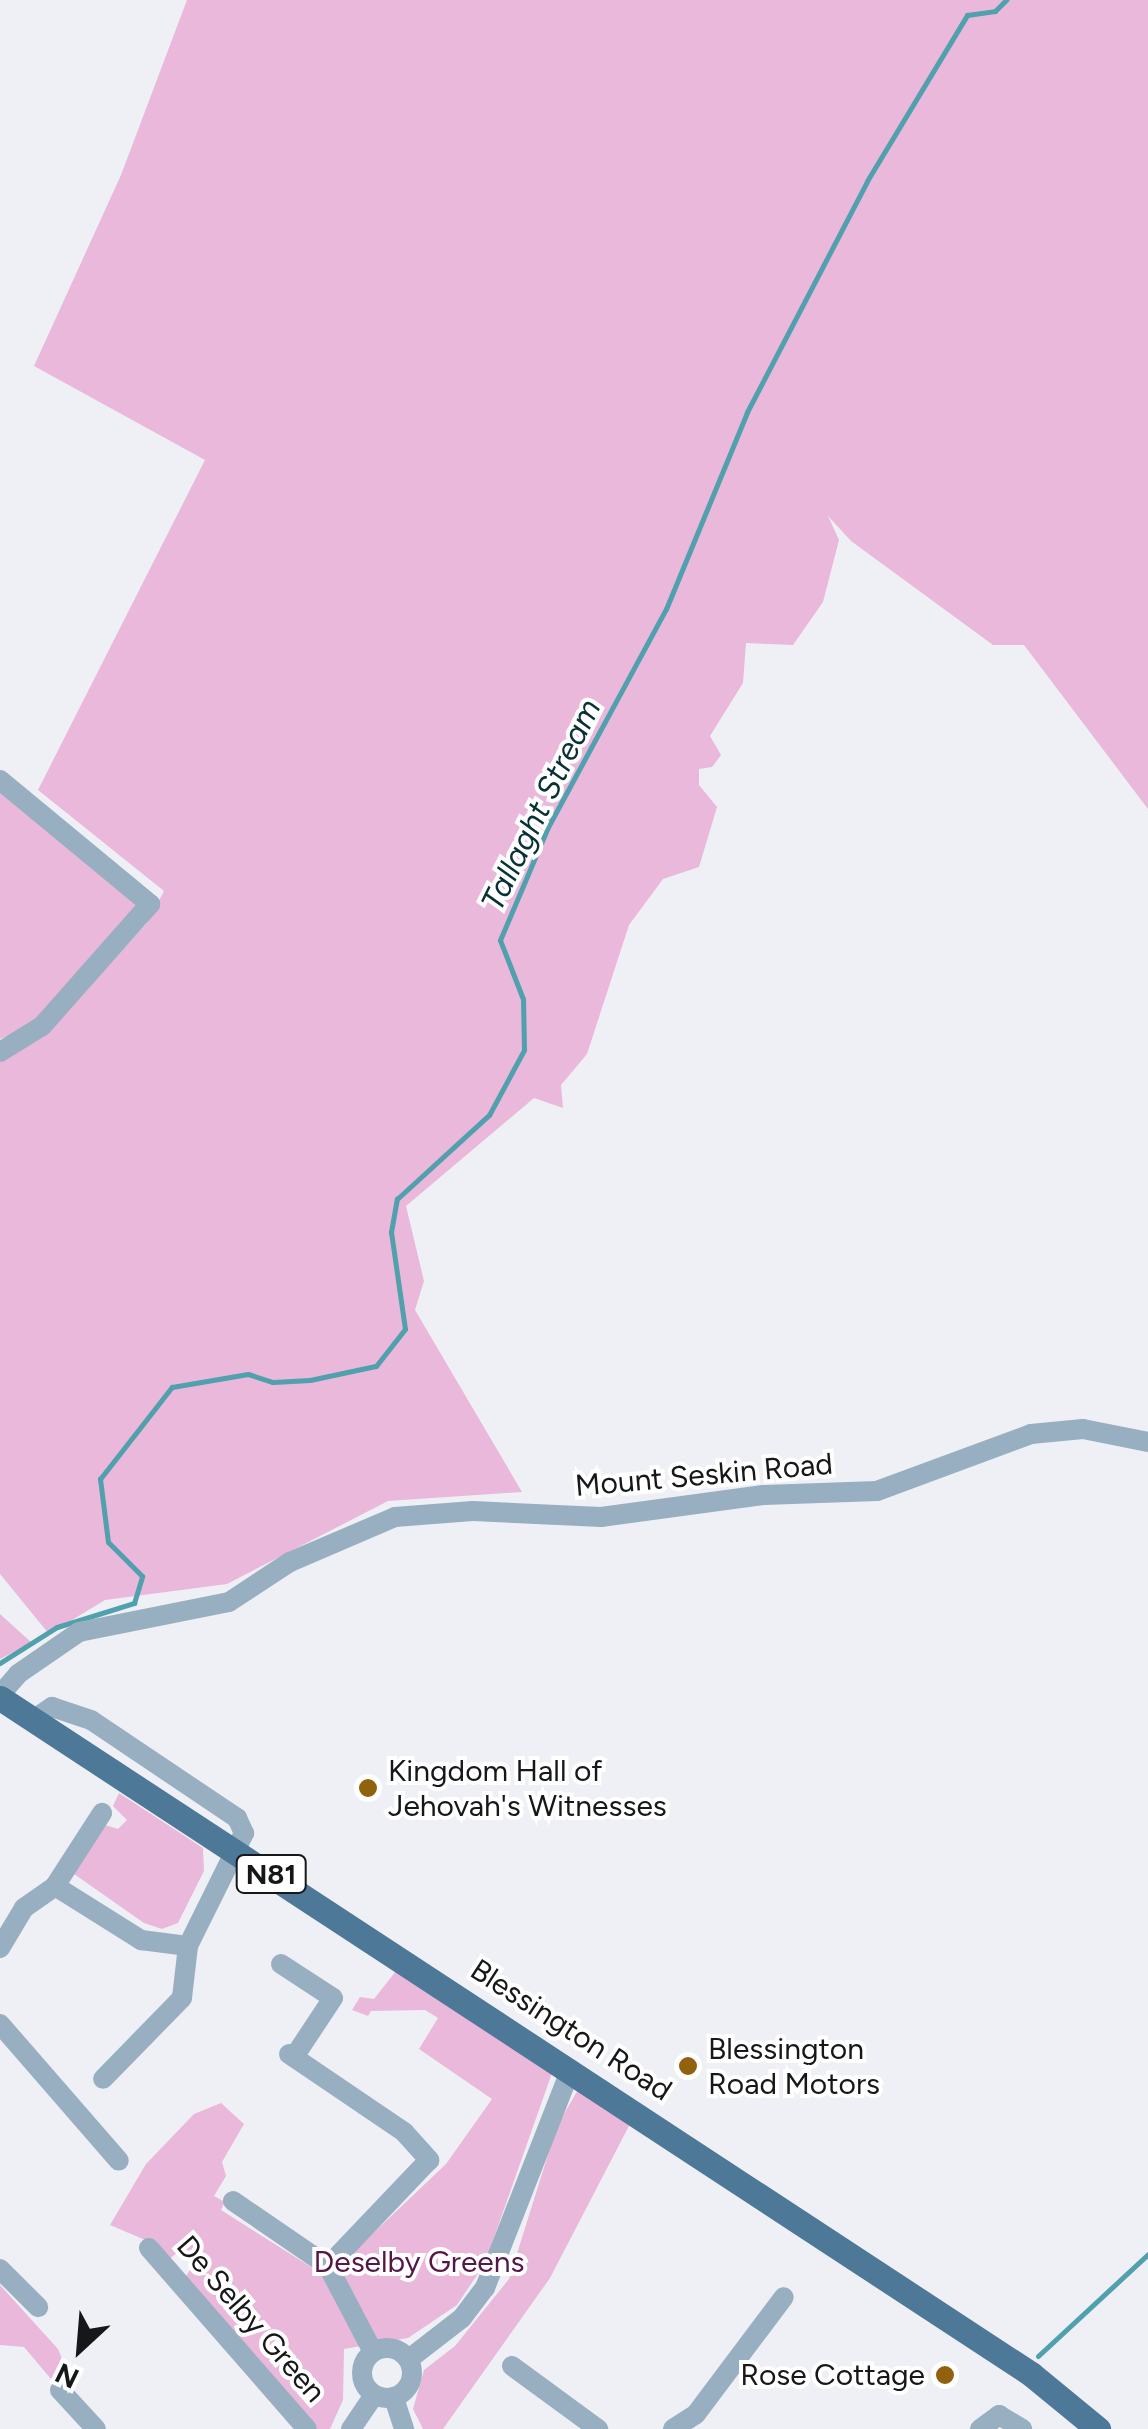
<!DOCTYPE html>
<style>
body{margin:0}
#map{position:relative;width:1148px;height:2429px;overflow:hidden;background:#eff0f5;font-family:Figtree,sans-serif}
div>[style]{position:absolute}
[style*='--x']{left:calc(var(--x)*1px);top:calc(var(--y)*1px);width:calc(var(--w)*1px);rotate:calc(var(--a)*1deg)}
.green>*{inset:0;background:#e9b8da}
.stream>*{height:5px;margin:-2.5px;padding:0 2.5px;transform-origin:2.5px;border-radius:2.5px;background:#50a0ad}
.minor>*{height:20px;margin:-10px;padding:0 10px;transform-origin:10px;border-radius:10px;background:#98afc1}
.minor>.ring{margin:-10px;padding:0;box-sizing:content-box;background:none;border:20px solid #98afc1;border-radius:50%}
.major>*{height:25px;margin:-12.5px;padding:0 12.5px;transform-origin:12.5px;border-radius:12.5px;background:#4d7897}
.dots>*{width:28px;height:28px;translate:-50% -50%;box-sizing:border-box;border:5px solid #fff;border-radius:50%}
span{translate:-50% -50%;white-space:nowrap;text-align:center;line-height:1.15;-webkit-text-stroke:8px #fff;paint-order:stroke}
.shield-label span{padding:2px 8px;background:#fff;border:2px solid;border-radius:8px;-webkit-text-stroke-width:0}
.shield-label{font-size:28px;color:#161718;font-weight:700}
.street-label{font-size:30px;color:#161718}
.poi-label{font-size:30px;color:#161718}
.left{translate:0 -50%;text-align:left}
.right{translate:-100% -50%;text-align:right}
.park-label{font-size:30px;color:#551748}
.water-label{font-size:32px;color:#083137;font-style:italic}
.north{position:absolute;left:30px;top:2299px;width:100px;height:100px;-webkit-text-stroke:8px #fff;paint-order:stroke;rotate:206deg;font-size:28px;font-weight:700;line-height:40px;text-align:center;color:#161718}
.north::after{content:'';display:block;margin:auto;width:35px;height:45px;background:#161718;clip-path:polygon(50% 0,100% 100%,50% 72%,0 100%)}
</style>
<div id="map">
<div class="green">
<i style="clip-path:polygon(187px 0,1148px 0,1148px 809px,1024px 645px,993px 645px,851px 541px,828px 516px,839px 540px,823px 602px,793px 645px,746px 643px,743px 683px,710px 736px,721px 755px,712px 767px,699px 769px,699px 785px,717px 807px,699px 867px,663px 879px,629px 925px,587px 1054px,561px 1085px,563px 1108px,534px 1098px,406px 1206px,424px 1281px,415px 1310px,522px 1492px,388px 1501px,227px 1584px,105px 1600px,49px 1634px,0 1574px,0 1061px,49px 1030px,147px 923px,164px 891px,38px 790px,205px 460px,34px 366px,121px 175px)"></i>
<i style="clip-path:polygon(0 788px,149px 911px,40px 1024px,0 1039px)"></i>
<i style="clip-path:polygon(0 1614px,32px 1643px,0 1659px)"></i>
<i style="clip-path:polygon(119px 1793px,203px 1848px,204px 1871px,178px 1923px,162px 1929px,144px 1923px,74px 1874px,102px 1824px,118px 1829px,127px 1820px,113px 1806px)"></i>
<i style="clip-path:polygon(396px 1971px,552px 2073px,485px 2263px,457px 2305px,408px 2338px,344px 2349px,343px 2400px,330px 2429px,317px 2429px,183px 2281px,193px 2265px,180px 2251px,166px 2261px,157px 2245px,110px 2225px,146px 2164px,194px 2114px,221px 2103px,244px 2124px,222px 2162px,226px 2176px,214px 2196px,225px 2202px,221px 2210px,319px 2272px,347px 2258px,446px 2164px,492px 2099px,419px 2049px,438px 2018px,425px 2010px,371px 2011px,368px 2016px,352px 2010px,360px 1997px,374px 1999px)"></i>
<i style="clip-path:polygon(579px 2088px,630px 2124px,550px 2278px,443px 2429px,423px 2429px,413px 2409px,424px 2370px,455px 2346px,509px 2279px,557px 2126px)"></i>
<i style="clip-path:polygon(0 2285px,58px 2349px,65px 2366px,51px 2379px,24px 2347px,0 2345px)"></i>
</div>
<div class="stream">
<i style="--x:0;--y:1663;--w:67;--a:-32.3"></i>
<i style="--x:57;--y:1627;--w:81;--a:-17.3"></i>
<i style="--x:134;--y:1603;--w:28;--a:-73"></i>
<i style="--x:142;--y:1576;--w:48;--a:-135"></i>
<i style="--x:108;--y:1542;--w:64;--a:-97.2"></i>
<i style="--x:100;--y:1479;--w:117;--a:-52"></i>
<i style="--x:172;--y:1387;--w:77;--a:-9.7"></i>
<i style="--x:248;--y:1374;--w:26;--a:18"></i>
<i style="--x:273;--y:1382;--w:37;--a:-3"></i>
<i style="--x:310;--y:1380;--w:67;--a:-12"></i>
<i style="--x:376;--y:1366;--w:47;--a:-51.9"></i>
<i style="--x:405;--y:1329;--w:98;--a:-98.2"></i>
<i style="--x:391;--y:1232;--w:34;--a:-80"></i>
<i style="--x:397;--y:1199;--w:125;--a:-42.4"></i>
<i style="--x:489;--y:1115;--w:74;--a:-61.7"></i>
<i style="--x:524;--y:1050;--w:51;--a:-91.1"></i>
<i style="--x:523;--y:999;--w:63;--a:-111.3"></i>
<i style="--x:500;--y:940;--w:123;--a:-67"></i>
<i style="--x:548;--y:827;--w:248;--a:-61.6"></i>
<i style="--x:666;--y:609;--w:213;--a:-67.6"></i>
<i style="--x:747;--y:412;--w:260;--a:-62.5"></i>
<i style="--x:867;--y:181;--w:194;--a:-58.9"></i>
<i style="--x:967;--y:15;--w:28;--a:-8"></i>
<i style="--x:995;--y:11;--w:16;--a:-45"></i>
<i style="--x:1038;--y:2356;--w:150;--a:-42.8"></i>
</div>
<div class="minor">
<i style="--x:0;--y:780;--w:195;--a:39.6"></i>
<i style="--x:150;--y:904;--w:163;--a:131.5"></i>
<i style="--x:42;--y:1026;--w:49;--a:148.2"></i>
<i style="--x:0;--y:1695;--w:28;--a:-49"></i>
<i style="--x:18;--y:1674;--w:74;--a:-34.5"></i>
<i style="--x:79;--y:1632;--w:153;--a:-11.3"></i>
<i style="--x:229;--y:1602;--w:73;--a:-33.3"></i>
<i style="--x:290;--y:1562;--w:114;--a:-23.2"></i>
<i style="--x:395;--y:1517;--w:78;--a:-4.4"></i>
<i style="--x:473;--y:1511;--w:128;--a:2.7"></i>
<i style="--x:601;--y:1517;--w:164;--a:-7.7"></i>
<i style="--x:764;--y:1495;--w:113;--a:-2"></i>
<i style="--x:877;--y:1491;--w:164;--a:-20.3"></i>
<i style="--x:1031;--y:1434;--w:52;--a:-5.5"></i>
<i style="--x:1083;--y:1429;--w:66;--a:11.3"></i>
<i style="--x:34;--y:1719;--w:22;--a:-34"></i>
<i style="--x:52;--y:1707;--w:41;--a:18.4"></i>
<i style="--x:91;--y:1720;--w:176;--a:33.9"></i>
<i style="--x:237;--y:1818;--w:17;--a:65"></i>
<i style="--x:244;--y:1833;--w:126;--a:116.4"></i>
<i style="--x:188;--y:1946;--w:52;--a:96.6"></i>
<i style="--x:182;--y:1998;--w:113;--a:134.3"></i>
<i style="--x:55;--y:1886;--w:87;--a:-57.2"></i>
<i style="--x:0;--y:1948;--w:47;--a:-59"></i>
<i style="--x:24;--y:1908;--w:38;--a:-35"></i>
<i style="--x:55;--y:1886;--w:102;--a:32.1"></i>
<i style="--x:141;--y:1940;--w:47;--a:7.3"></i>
<i style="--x:281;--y:1964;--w:62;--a:33.2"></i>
<i style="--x:333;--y:1998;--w:71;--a:123.5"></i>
<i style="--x:0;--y:2024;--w:181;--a:49"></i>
<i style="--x:289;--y:2054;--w:139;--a:34.1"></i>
<i style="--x:404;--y:2132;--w:38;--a:48"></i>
<i style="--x:429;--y:2160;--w:146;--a:133.6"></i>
<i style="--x:233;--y:2201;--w:115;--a:34.4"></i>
<i style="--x:328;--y:2266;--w:97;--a:62.4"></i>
<i style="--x:149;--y:2248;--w:240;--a:48.9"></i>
<i style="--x:0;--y:2269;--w:54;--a:45"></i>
<i class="ring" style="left:362px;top:2348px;width:30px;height:30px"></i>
<i style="--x:409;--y:2359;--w:67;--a:-37.7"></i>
<i style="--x:462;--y:2318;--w:38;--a:-53"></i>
<i style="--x:485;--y:2288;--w:235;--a:-68.6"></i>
<i style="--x:512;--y:2366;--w:107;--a:36.2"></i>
<i style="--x:60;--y:2390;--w:53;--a:47.3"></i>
<i style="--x:394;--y:2398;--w:33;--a:72"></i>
<i style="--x:351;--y:2429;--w:41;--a:-55.9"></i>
<i style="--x:673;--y:2429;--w:27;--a:-33"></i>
<i style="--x:696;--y:2414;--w:146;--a:-53.1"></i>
<i style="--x:980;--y:2429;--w:24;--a:-36"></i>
<i style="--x:999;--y:2415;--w:27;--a:31"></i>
</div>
<div class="major">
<i style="--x:0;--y:1698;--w:1233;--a:33.25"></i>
<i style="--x:1031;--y:2374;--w:87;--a:39.4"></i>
</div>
<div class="dots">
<i style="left:368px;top:1788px;background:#91610e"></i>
<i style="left:688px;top:2066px;background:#91610e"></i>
<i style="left:945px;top:2375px;background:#91610e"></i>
</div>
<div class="shield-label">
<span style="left:271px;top:1874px">N81</span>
</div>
<div class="street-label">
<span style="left:704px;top:1475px;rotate:-5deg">Mount Seskin Road</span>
<span style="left:571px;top:2030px;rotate:33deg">Blessington Road</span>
<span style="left:251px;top:2319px;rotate:49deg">De Selby Green</span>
</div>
<div class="poi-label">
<span class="left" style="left:388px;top:1788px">Kingdom Hall of<br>Jehovah's Witnesses</span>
<span class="left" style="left:708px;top:2066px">Blessington<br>Road Motors</span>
<span class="right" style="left:925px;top:2375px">Rose Cottage</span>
</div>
<div class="park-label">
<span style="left:419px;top:2262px">Deselby Greens</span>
</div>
<div class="water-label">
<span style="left:541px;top:805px;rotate:-64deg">Tallaght Stream</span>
</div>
<div class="north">N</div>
</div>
